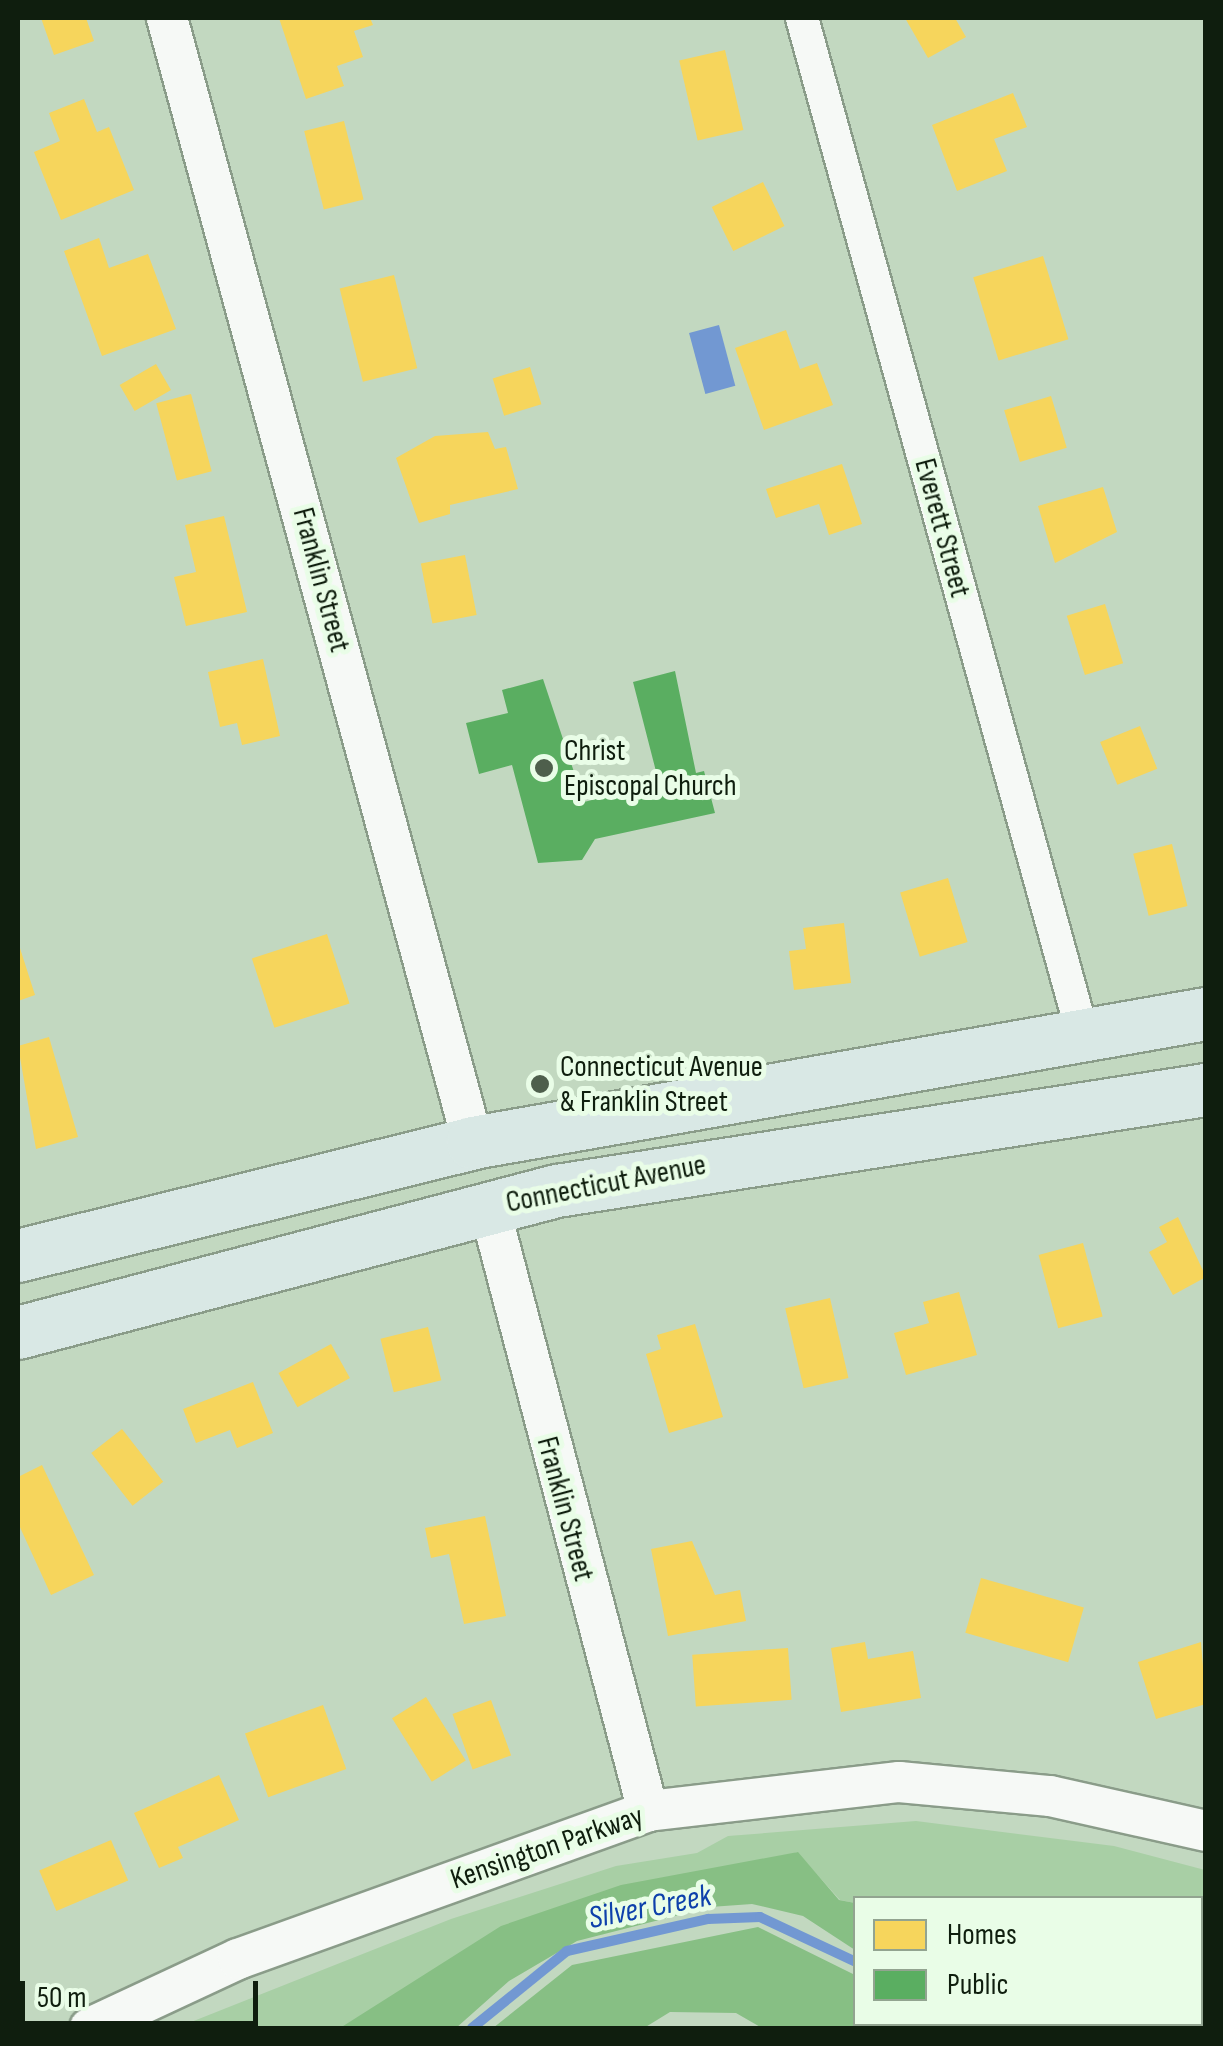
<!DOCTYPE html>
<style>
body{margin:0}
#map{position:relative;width:1223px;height:2046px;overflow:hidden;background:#c2d8c0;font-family:"Sofia Sans Condensed",sans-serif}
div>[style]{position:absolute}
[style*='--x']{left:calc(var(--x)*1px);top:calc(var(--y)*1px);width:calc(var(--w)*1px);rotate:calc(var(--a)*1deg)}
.green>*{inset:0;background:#a8cfa5}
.forest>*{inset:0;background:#87bf84}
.water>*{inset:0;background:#7298d2;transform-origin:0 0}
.homes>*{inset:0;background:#f6d55c;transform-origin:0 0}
.public>*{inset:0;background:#5aae61}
.stream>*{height:10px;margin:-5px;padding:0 5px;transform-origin:5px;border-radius:5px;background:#7298d2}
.roads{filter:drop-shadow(2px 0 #8a9c89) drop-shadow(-2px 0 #8a9c89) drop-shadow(0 2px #8a9c89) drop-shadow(0 -2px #8a9c89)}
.minor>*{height:32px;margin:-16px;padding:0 16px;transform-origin:16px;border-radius:16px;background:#f6f9f6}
.tertiary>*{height:40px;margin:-20px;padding:0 20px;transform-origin:20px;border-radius:20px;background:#f6f9f6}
.primary>*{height:52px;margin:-26px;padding:0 26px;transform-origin:26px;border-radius:26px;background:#d9e8e5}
.dots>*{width:28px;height:28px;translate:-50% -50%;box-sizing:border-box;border:5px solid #e9fde7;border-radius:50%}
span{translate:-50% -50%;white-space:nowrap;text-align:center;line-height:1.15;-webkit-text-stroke:10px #e9fde7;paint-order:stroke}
.street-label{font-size:30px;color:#0f1e0e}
.poi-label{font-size:30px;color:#0f1e0e}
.left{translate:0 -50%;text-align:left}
.water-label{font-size:32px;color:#0e40ab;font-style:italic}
.frame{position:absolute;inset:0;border:20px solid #0f1e0e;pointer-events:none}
.legend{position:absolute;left:853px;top:1896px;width:350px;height:130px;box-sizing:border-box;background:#e9fde7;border:2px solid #92a490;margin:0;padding:12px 18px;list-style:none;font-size:30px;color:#0f1e0e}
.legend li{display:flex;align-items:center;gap:20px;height:50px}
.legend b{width:50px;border:2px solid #92a490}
.scale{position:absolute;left:20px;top:1981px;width:238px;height:45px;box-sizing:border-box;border:5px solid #0f1e0e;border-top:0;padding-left:12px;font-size:30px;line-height:35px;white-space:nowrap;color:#0f1e0e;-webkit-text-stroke:8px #e9fde7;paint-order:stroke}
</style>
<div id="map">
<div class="green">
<i style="clip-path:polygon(916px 1821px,1114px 1846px,1205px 1870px,1205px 1991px,1200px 1898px,855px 1903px,840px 1900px,797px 1852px,340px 2028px,176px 2028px,451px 1919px,616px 1866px,697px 1853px,728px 1836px)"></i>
</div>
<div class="forest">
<i style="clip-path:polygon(798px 1852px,839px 1900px,855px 1903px,855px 1950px,803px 1916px,752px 1904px,710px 1907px,577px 1941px,509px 1981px,456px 2028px,340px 2028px,501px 1926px,621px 1885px)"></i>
<i style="clip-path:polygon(758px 1927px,855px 1975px,856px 2024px,940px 2028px,762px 2028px,736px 2013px,670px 2012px,644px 2028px,493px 2028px,572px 1965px)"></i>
<i style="clip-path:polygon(1201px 1990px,1205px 2028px,979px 2024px,1200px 2024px)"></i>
</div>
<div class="water">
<i style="left:719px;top:325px;width:63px;height:31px;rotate:75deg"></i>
</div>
<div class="homes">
<i style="clip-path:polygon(41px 18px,86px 18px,94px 41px,54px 55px)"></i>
<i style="clip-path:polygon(279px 18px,370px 18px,373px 25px,354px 31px,363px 57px,337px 66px,344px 86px,306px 99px)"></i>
<i style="clip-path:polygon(905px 18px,955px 18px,966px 37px,928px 58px)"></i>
<i style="left:725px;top:50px;width:82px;height:47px;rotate:77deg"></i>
<i style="clip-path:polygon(1013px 93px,1027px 127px,994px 139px,1007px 171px,957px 191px,932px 125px)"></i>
<i style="clip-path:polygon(84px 99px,97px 132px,109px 127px,134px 190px,61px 220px,34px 152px,60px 141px,49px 113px)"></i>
<i style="left:344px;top:121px;width:81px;height:41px;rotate:76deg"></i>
<i style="left:763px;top:182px;width:49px;height:57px;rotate:64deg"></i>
<i style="clip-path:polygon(99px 238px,109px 268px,148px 254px,176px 329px,102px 356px,64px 251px)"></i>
<i style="left:1043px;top:256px;width:87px;height:73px;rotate:73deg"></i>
<i style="left:394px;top:275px;width:96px;height:56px;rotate:76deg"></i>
<i style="clip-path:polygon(786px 330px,800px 369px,817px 363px,833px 405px,764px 430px,735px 348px)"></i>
<i style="left:156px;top:364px;width:30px;height:42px;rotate:60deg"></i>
<i style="left:530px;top:367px;width:39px;height:39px;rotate:73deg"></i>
<i style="left:191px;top:394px;width:80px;height:36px;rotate:75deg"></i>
<i style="left:1051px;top:396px;width:54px;height:49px;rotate:73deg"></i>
<i style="clip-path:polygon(488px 432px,495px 449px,506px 447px,518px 489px,450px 505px,450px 514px,419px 523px,396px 458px,435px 436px)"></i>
<i style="clip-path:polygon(842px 464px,862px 524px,829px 535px,819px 504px,776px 518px,766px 489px)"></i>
<i style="clip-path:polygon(1103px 487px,1117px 532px,1055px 563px,1038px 506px)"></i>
<i style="clip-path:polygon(224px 516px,247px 612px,186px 626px,174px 577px,196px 572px,185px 525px)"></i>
<i style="left:465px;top:555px;width:61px;height:45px;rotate:79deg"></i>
<i style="left:1105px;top:604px;width:62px;height:40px;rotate:73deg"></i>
<i style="clip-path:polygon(263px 659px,280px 736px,242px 745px,237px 723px,220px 727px,208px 672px)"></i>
<i style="left:1140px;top:726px;width:46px;height:43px;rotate:68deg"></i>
<i style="left:1172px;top:844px;width:64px;height:40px;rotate:76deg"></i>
<i style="left:948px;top:878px;width:67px;height:50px;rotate:73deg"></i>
<i style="clip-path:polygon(844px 923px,851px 983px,794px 990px,789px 951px,806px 949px,803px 928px)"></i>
<i style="left:327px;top:934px;width:73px;height:79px;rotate:72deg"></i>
<i style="clip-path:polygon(18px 942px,35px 995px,18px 1001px)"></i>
<i style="clip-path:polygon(49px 1037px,78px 1137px,36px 1149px,18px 1046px)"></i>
<i style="clip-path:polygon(1178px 1217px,1206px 1277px,1173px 1295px,1149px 1252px,1167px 1242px,1159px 1227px)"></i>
<i style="left:1083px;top:1243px;width:76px;height:46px;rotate:75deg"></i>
<i style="clip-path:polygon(959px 1292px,977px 1355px,906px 1375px,894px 1333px,929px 1323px,923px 1302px)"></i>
<i style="left:830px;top:1298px;width:82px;height:46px;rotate:77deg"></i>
<i style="clip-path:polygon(695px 1324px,723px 1417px,669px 1433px,646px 1354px,661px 1349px,657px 1335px)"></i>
<i style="left:428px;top:1327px;width:55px;height:49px;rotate:76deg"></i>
<i style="left:331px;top:1344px;width:39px;height:60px;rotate:61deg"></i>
<i style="clip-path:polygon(253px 1382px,273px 1433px,237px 1448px,230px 1430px,196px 1443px,183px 1409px)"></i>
<i style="left:122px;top:1429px;width:67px;height:39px;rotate:52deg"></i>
<i style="clip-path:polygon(42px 1465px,94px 1575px,51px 1595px,18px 1523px,18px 1477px)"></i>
<i style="clip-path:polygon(485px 1516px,506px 1616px,464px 1624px,449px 1554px,431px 1558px,425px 1528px)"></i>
<i style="clip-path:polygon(692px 1541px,715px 1595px,740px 1590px,746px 1621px,668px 1636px,651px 1549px)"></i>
<i style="left:981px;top:1578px;width:107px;height:57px;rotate:16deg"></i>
<i style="clip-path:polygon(865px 1642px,868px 1659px,913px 1651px,921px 1698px,841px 1712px,831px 1648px)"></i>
<i style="clip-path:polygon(1201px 1642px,1206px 1704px,1156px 1719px,1138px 1662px)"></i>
<i style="left:788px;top:1648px;width:52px;height:96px;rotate:86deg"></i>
<i style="left:426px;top:1697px;width:75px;height:40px;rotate:58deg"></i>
<i style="left:491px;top:1700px;width:59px;height:41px;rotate:70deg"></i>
<i style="left:323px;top:1705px;width:68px;height:83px;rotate:70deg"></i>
<i style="clip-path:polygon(219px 1775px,239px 1820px,178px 1847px,183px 1858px,159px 1868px,134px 1813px)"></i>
<i style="left:111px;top:1840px;width:44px;height:78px;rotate:67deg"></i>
</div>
<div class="public">
<i style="clip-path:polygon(675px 671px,696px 773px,704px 771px,715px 813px,595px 839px,582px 860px,538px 863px,512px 765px,479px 774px,466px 723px,508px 713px,502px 690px,543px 679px,584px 802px,659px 783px,633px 682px)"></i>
</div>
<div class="stream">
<i style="--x:954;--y:2024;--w:7;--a:34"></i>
<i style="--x:472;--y:2028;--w:122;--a:-39"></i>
<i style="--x:567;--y:1951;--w:145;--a:-12.8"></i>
<i style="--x:708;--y:1919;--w:52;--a:-2.2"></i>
<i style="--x:760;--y:1917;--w:106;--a:25.1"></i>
</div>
<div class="roads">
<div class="minor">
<i style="--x:802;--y:18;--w:1059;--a:74.56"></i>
</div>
<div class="tertiary">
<i style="--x:167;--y:18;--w:1166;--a:74.78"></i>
<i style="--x:489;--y:1206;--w:626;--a:75.28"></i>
<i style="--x:90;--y:2028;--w:163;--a:-25"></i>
<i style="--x:238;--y:1959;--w:436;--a:-19.8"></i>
<i style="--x:648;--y:1811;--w:253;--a:-6.6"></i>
<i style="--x:899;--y:1782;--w:152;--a:5.3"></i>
<i style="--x:1050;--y:1796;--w:160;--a:12.6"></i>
</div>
<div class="primary">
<i style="--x:18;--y:1256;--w:469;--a:-13.9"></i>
<i style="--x:473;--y:1143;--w:744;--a:-9.98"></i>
<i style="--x:18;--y:1333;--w:557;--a:-14.76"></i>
<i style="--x:557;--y:1191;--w:657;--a:-8.85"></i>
</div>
</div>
<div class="dots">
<i style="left:544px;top:768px;background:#4e5f4c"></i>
<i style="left:540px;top:1084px;background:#4e5f4c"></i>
</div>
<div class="street-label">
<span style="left:942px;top:528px;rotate:75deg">Everett Street</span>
<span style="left:321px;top:580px;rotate:75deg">Franklin Street</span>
<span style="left:606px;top:1184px;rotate:-11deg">Connecticut Avenue</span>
<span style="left:565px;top:1509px;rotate:75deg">Franklin Street</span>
<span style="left:547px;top:1848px;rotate:-19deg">Kensington Parkway</span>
</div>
<div class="poi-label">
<span class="left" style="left:564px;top:768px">Christ<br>Episcopal Church</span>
<span class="left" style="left:560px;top:1084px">Connecticut Avenue<br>&amp; Franklin Street</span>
</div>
<div class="water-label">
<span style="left:650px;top:1908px;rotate:-11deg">Silver Creek</span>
</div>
<div class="frame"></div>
<ul class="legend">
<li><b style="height:28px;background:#f6d55c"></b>Homes</li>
<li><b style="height:28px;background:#5aae61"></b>Public</li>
</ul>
<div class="scale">50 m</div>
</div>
